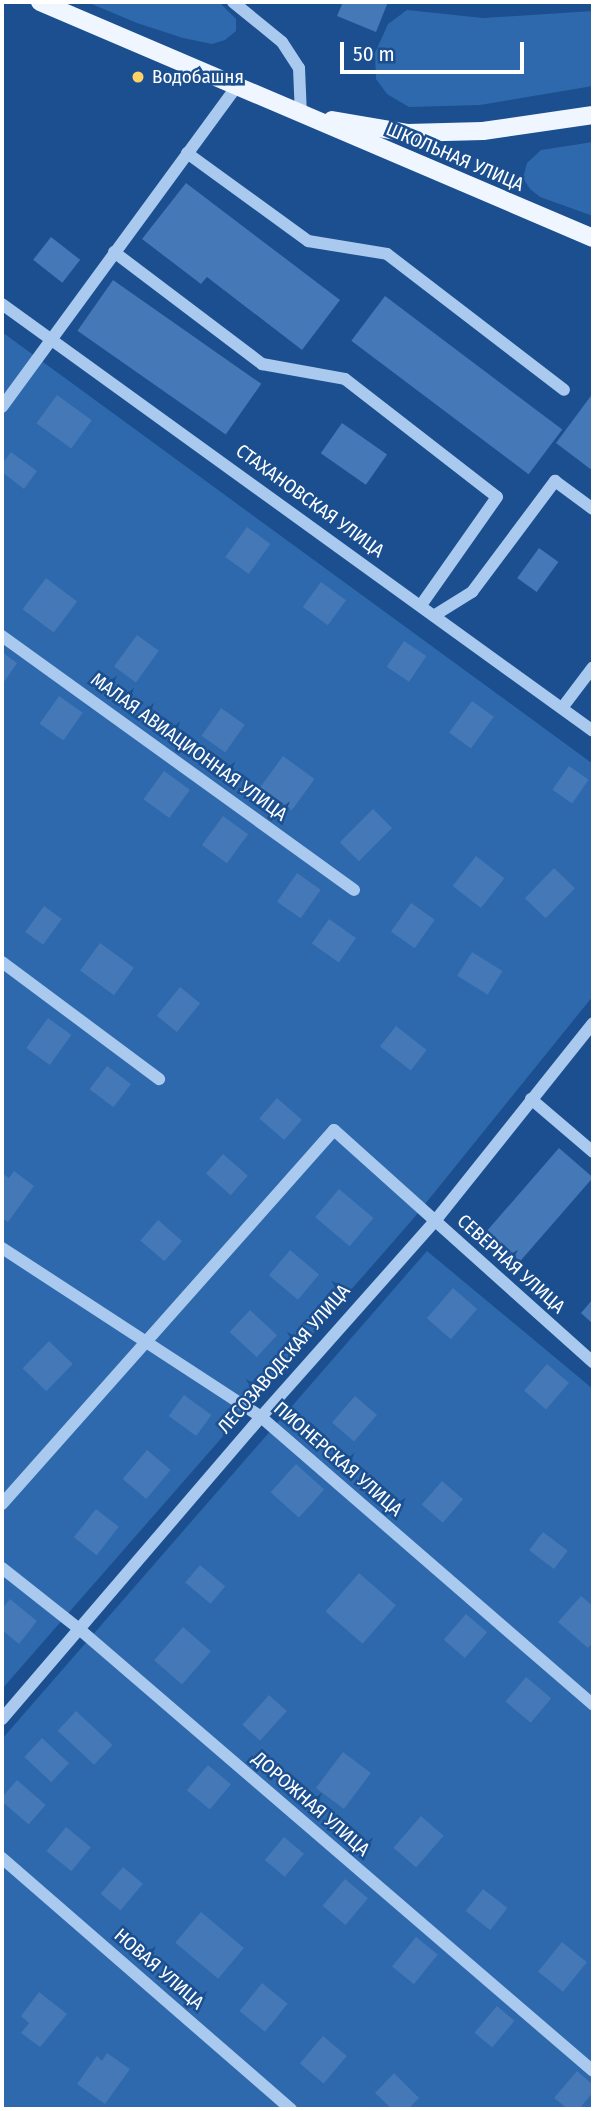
<!DOCTYPE html>
<meta charset="utf-8">
<style>
body{margin:0}
#map{position:relative;width:595px;height:2111px;overflow:hidden;background:#1b4f8f;font-family:"Fira Sans Condensed",sans-serif}
div>[style]{position:absolute}
[style*='--x']{left:calc(var(--x)*1px);top:calc(var(--y)*1px);width:calc(var(--w)*1px);rotate:calc(var(--a)*1deg)}
.green>*{inset:0;background:#2e69ad}
.building>*{inset:0;background:#4478b7;transform-origin:0 0}
.minor>*{height:12px;margin:-6px;padding:0 6px;transform-origin:6px;border-radius:6px;background:#a9c9ee}
.major>*{height:18px;margin:-9px;padding:0 9px;transform-origin:9px;border-radius:9px;background:#f0f6ff}
.dots>*{width:19px;height:19px;translate:-50% -50%;box-sizing:border-box;border:4px solid #1b4f8f;border-radius:50%}
span{translate:-50% -50%;white-space:nowrap;text-align:center;line-height:1.15;-webkit-text-stroke:5px #1b4f8f;paint-order:stroke}
.poi-label{font-size:19px;color:#fff}
.left{translate:0 -50%;text-align:left}
.street-label{font-size:19px;color:#fff}
.frame{position:absolute;inset:0;border:4px solid #fff;pointer-events:none}
.scale{position:absolute;left:340px;top:42px;width:184px;height:32px;box-sizing:border-box;border:4px solid #fff;border-top:0;padding-left:9px;font-size:21px;line-height:24px;white-space:nowrap;color:#fff;-webkit-text-stroke:5px #1b4f8f;paint-order:stroke}
</style>
<div id="map">
<div class="green">
<i style="clip-path:polygon(87px 2px,219px 2px,236px 19px,236px 31px,225px 40px,212px 44px,183px 38px,137px 23px)"></i>
<i style="clip-path:polygon(407px 10px,483px 18px,593px 11px,593px 86px,480px 105px,409px 107px,387px 94px,376px 79px,375px 53px,388px 24px)"></i>
<i style="clip-path:polygon(593px 142px,593px 216px,540px 197px,530px 189px,523px 178px,527px 163px,541px 150px)"></i>
<i style="clip-path:polygon(2px 332px,593px 764px,593px 996px,413px 1219px,2px 1689px)"></i>
<i style="clip-path:polygon(427px 1251px,593px 1389px,593px 2109px,2px 2109px,2px 1739px)"></i>
</div>
<div class="building">
<i style="clip-path:polygon(343px 2px,388px 2px,376px 32px,337px 16px)"></i>
<i style="clip-path:polygon(186px 183px,340px 300px,302px 350px,207px 277px,201px 284px,142px 239px)"></i>
<i style="left:51px;top:237px;width:37px;height:29px;rotate:38deg"></i>
<i style="left:113px;top:280px;width:181px;height:62px;rotate:35deg"></i>
<i style="left:385px;top:296px;width:222px;height:56px;rotate:37deg"></i>
<i style="clip-path:polygon(593px 393px,593px 471px,556px 443px)"></i>
<i style="left:57px;top:395px;width:43px;height:35px;rotate:36deg"></i>
<i style="left:342px;top:423px;width:55px;height:37px;rotate:35deg"></i>
<i style="clip-path:polygon(11px 452px,37px 471px,24px 489px,2px 472px,2px 464px)"></i>
<i style="left:247px;top:527px;width:29px;height:37px;rotate:36deg"></i>
<i style="left:539px;top:548px;width:24px;height:37px;rotate:36deg"></i>
<i style="left:46px;top:578px;width:39px;height:39px;rotate:37deg"></i>
<i style="left:321px;top:582px;width:31px;height:31px;rotate:36deg"></i>
<i style="left:137px;top:635px;width:27px;height:39px;rotate:36deg"></i>
<i style="left:404px;top:641px;width:27px;height:31px;rotate:34deg"></i>
<i style="clip-path:polygon(2px 652px,17px 663px,2px 685px)"></i>
<i style="left:59px;top:696px;width:29px;height:34px;rotate:35deg"></i>
<i style="left:472px;top:701px;width:27px;height:39px;rotate:36deg"></i>
<i style="left:221px;top:708px;width:29px;height:34px;rotate:35deg"></i>
<i style="left:283px;top:756px;width:39px;height:39px;rotate:36deg"></i>
<i style="left:569px;top:766px;width:24px;height:29px;rotate:35deg"></i>
<i style="left:164px;top:771px;width:32px;height:35px;rotate:36deg"></i>
<i style="left:373px;top:809px;width:27px;height:47px;rotate:45deg"></i>
<i style="left:223px;top:816px;width:31px;height:36px;rotate:36deg"></i>
<i style="left:476px;top:856px;width:36px;height:38px;rotate:38deg"></i>
<i style="left:554px;top:868px;width:29px;height:42px;rotate:44deg"></i>
<i style="left:297px;top:873px;width:29px;height:35px;rotate:35deg"></i>
<i style="left:411px;top:903px;width:29px;height:35px;rotate:35deg"></i>
<i style="left:44px;top:906px;width:22px;height:32px;rotate:36deg"></i>
<i style="left:329px;top:919px;width:33px;height:30px;rotate:35deg"></i>
<i style="left:100px;top:943px;width:42px;height:34px;rotate:36deg"></i>
<i style="left:472px;top:952px;width:36px;height:28px;rotate:32deg"></i>
<i style="left:180px;top:987px;width:26px;height:37px;rotate:39deg"></i>
<i style="left:48px;top:1018px;width:29px;height:37px;rotate:36deg"></i>
<i style="left:396px;top:1026px;width:39px;height:26px;rotate:38deg"></i>
<i style="left:107px;top:1066px;width:30px;height:29px;rotate:37deg"></i>
<i style="left:277px;top:1098px;width:33px;height:27px;rotate:41deg"></i>
<i style="left:559px;top:1148px;width:45px;height:111px;rotate:41deg"></i>
<i style="left:223px;top:1154px;width:33px;height:26px;rotate:41deg"></i>
<i style="clip-path:polygon(14px 1171px,34px 1186px,8px 1222px,2px 1218px,2px 1173px,9px 1178px)"></i>
<i style="left:339px;top:1189px;width:45px;height:37px;rotate:40deg"></i>
<i style="left:158px;top:1220px;width:32px;height:27px;rotate:41deg"></i>
<i style="left:290px;top:1250px;width:38px;height:33px;rotate:40deg"></i>
<i style="left:453px;top:1288px;width:32px;height:40px;rotate:41deg"></i>
<i style="clip-path:polygon(593px 1299px,593px 1324px,581px 1313px)"></i>
<i style="left:250px;top:1310px;width:37px;height:30px;rotate:43deg"></i>
<i style="left:49px;top:1341px;width:33px;height:38px;rotate:44deg"></i>
<i style="left:547px;top:1364px;width:29px;height:35px;rotate:41deg"></i>
<i style="left:184px;top:1395px;width:34px;height:26px;rotate:36deg"></i>
<i style="left:355px;top:1396px;width:29px;height:35px;rotate:41deg"></i>
<i style="left:147px;top:1450px;width:31px;height:38px;rotate:40deg"></i>
<i style="left:296px;top:1464px;width:38px;height:38px;rotate:42deg"></i>
<i style="left:442px;top:1481px;width:28px;height:31px;rotate:41deg"></i>
<i style="left:96px;top:1509px;width:29px;height:36px;rotate:38deg"></i>
<i style="left:543px;top:1532px;width:31px;height:23px;rotate:37deg"></i>
<i style="left:200px;top:1565px;width:33px;height:23px;rotate:40deg"></i>
<i style="left:359px;top:1573px;width:49px;height:51px;rotate:41deg"></i>
<i style="clip-path:polygon(581px 1596px,593px 1606px,593px 1642px,588px 1648px,558px 1622px)"></i>
<i style="clip-path:polygon(10px 1599px,37px 1621px,19px 1644px,2px 1630px,2px 1609px)"></i>
<i style="left:466px;top:1614px;width:28px;height:34px;rotate:41deg"></i>
<i style="left:183px;top:1627px;width:37px;height:44px;rotate:41deg"></i>
<i style="left:526px;top:1677px;width:33px;height:32px;rotate:40deg"></i>
<i style="left:269px;top:1695px;width:24px;height:40px;rotate:42deg"></i>
<i style="left:76px;top:1711px;width:50px;height:27px;rotate:43deg"></i>
<i style="left:42px;top:1738px;width:37px;height:26px;rotate:43deg"></i>
<i style="left:343px;top:1752px;width:35px;height:45px;rotate:37deg"></i>
<i style="left:208px;top:1765px;width:30px;height:33px;rotate:40deg"></i>
<i style="left:17px;top:1780px;width:38px;height:26px;rotate:41deg"></i>
<i style="left:421px;top:1816px;width:30px;height:42px;rotate:41deg"></i>
<i style="left:66px;top:1827px;width:32px;height:31px;rotate:39deg"></i>
<i style="left:284px;top:1837px;width:26px;height:30px;rotate:40deg"></i>
<i style="left:123px;top:1867px;width:26px;height:35px;rotate:40deg"></i>
<i style="left:345px;top:1879px;width:30px;height:35px;rotate:40deg"></i>
<i style="left:483px;top:1889px;width:31px;height:28px;rotate:38deg"></i>
<i style="left:201px;top:1912px;width:56px;height:40px;rotate:40deg"></i>
<i style="left:416px;top:1937px;width:28px;height:38px;rotate:39deg"></i>
<i style="left:562px;top:1942px;width:32px;height:38px;rotate:39deg"></i>
<i style="left:262px;top:1983px;width:33px;height:36px;rotate:39deg"></i>
<i style="clip-path:polygon(39px 1992px,67px 2014px,40px 2047px,21px 2033px,29px 2023px,21px 2016px)"></i>
<i style="left:497px;top:2006px;width:23px;height:35px;rotate:40deg"></i>
<i style="left:323px;top:2036px;width:31px;height:36px;rotate:40deg"></i>
<i style="clip-path:polygon(107px 2053px,130px 2069px,105px 2104px,77px 2084px,97px 2056px,102px 2061px)"></i>
<i style="clip-path:polygon(577px 2071px,593px 2085px,593px 2092px,579px 2109px,568px 2109px,554px 2098px)"></i>
<i style="clip-path:polygon(394px 2073px,419px 2098px,408px 2109px,392px 2109px,375px 2093px)"></i>
</div>
<div class="minor">
<i style="--x:233;--y:2;--w:63;--a:39.2"></i>
<i style="--x:282;--y:42;--w:31;--a:57"></i>
<i style="--x:299;--y:68;--w:47;--a:87.6"></i>
<i style="--x:187;--y:153;--w:150;--a:36"></i>
<i style="--x:308;--y:241;--w:80;--a:9.3"></i>
<i style="--x:387;--y:254;--w:223;--a:37.5"></i>
<i style="--x:114;--y:252;--w:186;--a:37.1"></i>
<i style="--x:262;--y:364;--w:84;--a:10.2"></i>
<i style="--x:345;--y:379;--w:192;--a:37.8"></i>
<i style="--x:497;--y:497;--w:132;--a:125.1"></i>
<i style="--x:2;--y:304;--w:729;--a:35.85"></i>
<i style="--x:2;--y:407;--w:396;--a:-53.8"></i>
<i style="--x:435;--y:615;--w:44;--a:-31.9"></i>
<i style="--x:472;--y:592;--w:139;--a:-53.2"></i>
<i style="--x:555;--y:481;--w:47;--a:36.4"></i>
<i style="--x:2;--y:636;--w:434;--a:35.8"></i>
<i style="--x:562;--y:708;--w:51;--a:-52.9"></i>
<i style="--x:2;--y:962;--w:196;--a:36.7"></i>
<i style="--x:531;--y:1099;--w:82;--a:40.5"></i>
<i style="--x:2;--y:1248;--w:309;--a:33.1"></i>
<i style="--x:261;--y:1417;--w:440;--a:40.9"></i>
<i style="--x:2;--y:1504;--w:500;--a:-48.4"></i>
<i style="--x:334;--y:1130;--w:348;--a:41.9"></i>
<i style="--x:2;--y:1568;--w:97;--a:38.3"></i>
<i style="--x:78;--y:1628;--w:679;--a:40.7"></i>
<i style="--x:2;--y:1719;--w:398;--a:-49.4"></i>
<i style="--x:261;--y:1417;--w:262;--a:-48.4"></i>
<i style="--x:435;--y:1221;--w:253;--a:-51.4"></i>
<i style="--x:2;--y:1858;--w:383;--a:41"></i>
</div>
<div class="major">
<i style="--x:40;--y:2;--w:601;--a:23.11"></i>
<i style="--x:332;--y:120;--w:76;--a:9.8"></i>
<i style="--x:407;--y:133;--w:76;--a:-1.5"></i>
<i style="--x:483;--y:131;--w:111;--a:-8.3"></i>
</div>
<div class="dots">
<i style="left:138px;top:77px;background:#ffd166"></i>
</div>
<div class="poi-label">
<span class="left" style="left:152px;top:77px">Водобашня</span>
</div>
<div class="street-label">
<span style="left:455px;top:157px;rotate:23deg">ШКОЛЬНАЯ УЛИЦА</span>
<span style="left:310px;top:501px;rotate:36deg">СТАХАНОВСКАЯ УЛИЦА</span>
<span style="left:189px;top:747px;rotate:36deg">МАЛАЯ АВИАЦИОННАЯ УЛИЦА</span>
<span style="left:511px;top:1264px;rotate:42deg">СЕВЕРНАЯ УЛИЦА</span>
<span style="left:284px;top:1359px;rotate:-49deg">ЛЕСОЗАВОДСКАЯ УЛИЦА</span>
<span style="left:338px;top:1459px;rotate:41deg">ПИОНЕРСКАЯ УЛИЦА</span>
<span style="left:311px;top:1804px;rotate:41deg">ДОРОЖНАЯ УЛИЦА</span>
<span style="left:159px;top:1969px;rotate:41deg">НОВАЯ УЛИЦА</span>
</div>
<div class="frame"></div>
<div class="scale">50 m</div>
</div>
